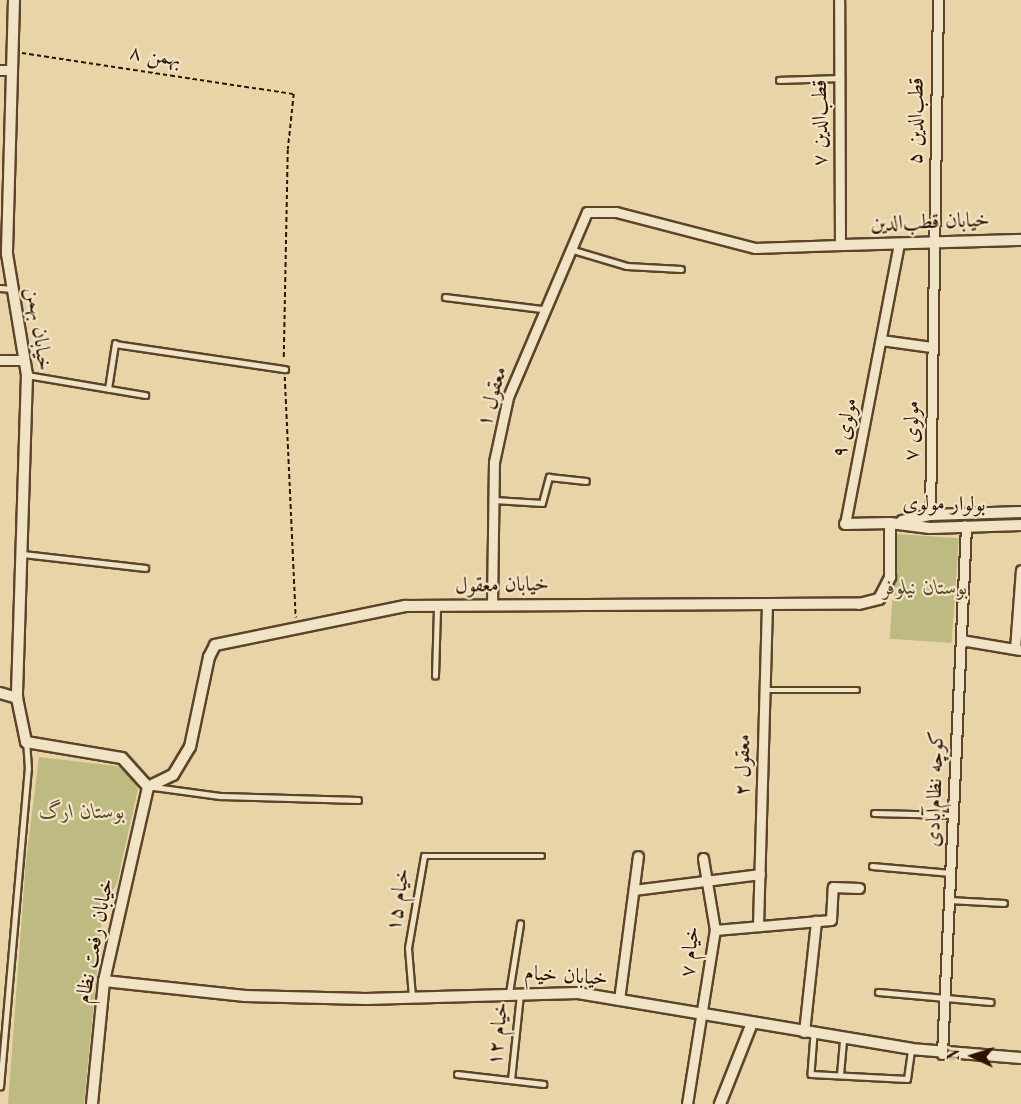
<!DOCTYPE html>
<meta charset="utf-8">
<style>
body{margin:0}
#map{position:relative;width:1021px;height:1104px;overflow:hidden;background:#e9d4a7;font-family:"Old Standard TT",Amiri,serif}
div>[style]{position:absolute}
[style*='--x']{left:calc(var(--x)*1px);top:calc(var(--y)*1px);width:calc(var(--w)*1px);rotate:calc(var(--a)*1deg)}
.green>*{inset:0;background:#bebb82;transform-origin:0 0}
.path>*{height:1.5px;margin-top:-0.75px;transform-origin:0;background:repeating-linear-gradient(90deg,#2d1400 0 4.5px,transparent 0 7.5px)}
.roads{filter:drop-shadow(2px 0 #5c442a) drop-shadow(-2px 0 #5c442a) drop-shadow(0 2px #5c442a) drop-shadow(0 -2px #5c442a)}
.service>*{height:4.5px;margin:-2.25px;padding:0 2.25px;transform-origin:2.25px;border-radius:2.25px;background:#f1e3c6}
.minor>*{height:9px;margin:-4.5px;padding:0 4.5px;transform-origin:4.5px;border-radius:4.5px;background:#f1e3c6}
.tertiary>*{height:10px;margin:-5px;padding:0 5px;transform-origin:5px;border-radius:5px;background:#f1e3c6}
span{translate:-50% -50%;white-space:nowrap;text-align:center;line-height:1.15;-webkit-text-stroke:4.5px #f1e3c6;paint-order:stroke}
.street-label{font-size:21px;color:#2d1400}
.park-label{font-size:21px;color:#584627;font-style:italic}
.north{position:absolute;left:943px;top:1026px;width:60px;height:60px;-webkit-text-stroke:4px #f1e3c6;paint-order:stroke;rotate:274deg;font-size:16px;font-weight:700;line-height:24px;text-align:center;color:#2d1400}
.north::after{content:'';display:block;margin:auto;width:21px;height:27px;background:#2d1400;clip-path:polygon(50% 0,100% 100%,50% 72%,0 100%)}
</style>
<div id="map">
<div class="green">
<i style="left:897px;top:534px;width:62px;height:105px;rotate:4deg"></i>
<i style="clip-path:polygon(39px 757px,124px 767px,138px 789px,117px 883px,103px 909px,84px 1104px,8px 1104px,26px 861px)"></i>
</div>
<div class="path">
<i style="--x:22;--y:53;--w:275;--a:8.6"></i>
<i style="--x:294;--y:94;--w:56;--a:96.1"></i>
<i style="--x:288;--y:150;--w:210;--a:91.1"></i>
<i style="--x:285;--y:377;--w:241;--a:87.4"></i>
</div>
<div class="roads">
<div class="service">
<i style="--x:779;--y:80;--w:60;--a:-1.9"></i>
<i style="--x:570;--y:249;--w:59;--a:16.6"></i>
<i style="--x:627;--y:266;--w:54;--a:3.2"></i>
<i style="--x:0;--y:288;--w:12;--a:5"></i>
<i style="--x:445;--y:297;--w:99;--a:7"></i>
<i style="--x:27;--y:375;--w:120;--a:9.6"></i>
<i style="--x:108;--y:389;--w:46;--a:-81.2"></i>
<i style="--x:115;--y:344;--w:172;--a:8.4"></i>
<i style="--x:494;--y:500;--w:48;--a:3.6"></i>
<i style="--x:542;--y:503;--w:27;--a:-75"></i>
<i style="--x:549;--y:477;--w:37;--a:6"></i>
<i style="--x:23;--y:554;--w:123;--a:6.5"></i>
<i style="--x:435;--y:676;--w:69;--a:-88.3"></i>
<i style="--x:764;--y:690;--w:93;--a:0"></i>
<i style="--x:154;--y:787;--w:68;--a:7.7"></i>
<i style="--x:221;--y:796;--w:137;--a:1.7"></i>
<i style="--x:874;--y:813;--w:79;--a:1.5"></i>
<i style="--x:872;--y:866;--w:79;--a:5.1"></i>
<i style="--x:949;--y:900;--w:55;--a:3.1"></i>
<i style="--x:878;--y:992;--w:113;--a:5.1"></i>
<i style="--x:509;--y:993;--w:70;--a:-80.9"></i>
<i style="--x:412;--y:997;--w:49;--a:-94.7"></i>
<i style="--x:408;--y:948;--w:93;--a:-80.1"></i>
<i style="--x:424;--y:856;--w:118;--a:0"></i>
<i style="--x:814;--y:1034;--w:40;--a:94.3"></i>
<i style="--x:811;--y:1074;--w:96;--a:3"></i>
<i style="--x:907;--y:1079;--w:30;--a:-82"></i>
<i style="--x:457;--y:1074;--w:87;--a:6.6"></i>
<i style="--x:840;--y:1075;--w:36;--a:-85"></i>
<i style="--x:511;--y:1080;--w:85;--a:-84"></i>
<i style="--x:0;--y:1087;--w:319;--a:-85"></i>
<i style="--x:28;--y:769;--w:26;--a:-94"></i>
</div>
<div class="minor">
<i style="--x:0;--y:70;--w:12;--a:0"></i>
<i style="--x:881;--y:340;--w:51;--a:7.8"></i>
<i style="--x:0;--y:360;--w:24;--a:0"></i>
<i style="--x:930;--y:515;--w:515;--a:-89.11"></i>
<i style="--x:845;--y:524;--w:286;--a:-79.1"></i>
<i style="--x:492;--y:605;--w:143;--a:-89.2"></i>
<i style="--x:494;--y:462;--w:66;--a:-77.8"></i>
<i style="--x:508;--y:397;--w:201;--a:-66.9"></i>
<i style="--x:587;--y:212;--w:29;--a:0"></i>
<i style="--x:616;--y:212;--w:144;--a:14.5"></i>
<i style="--x:755;--y:248;--w:85;--a:-2"></i>
<i style="--x:840;--y:245;--w:245;--a:-90.2"></i>
<i style="--x:961;--y:640;--w:60;--a:9.6"></i>
<i style="--x:1015;--y:649;--w:79;--a:-85.7"></i>
<i style="--x:634;--y:890;--w:127;--a:-7.2"></i>
<i style="--x:758;--y:926;--w:322;--a:-88.4"></i>
<i style="--x:715;--y:930;--w:116;--a:-4.9"></i>
<i style="--x:831;--y:920;--w:33;--a:-87"></i>
<i style="--x:833;--y:887;--w:26;--a:2"></i>
<i style="--x:619;--y:1000;--w:145;--a:-82.5"></i>
<i style="--x:804;--y:1032;--w:112;--a:-83.8"></i>
<i style="--x:942;--y:1054;--w:529;--a:-87.4"></i>
<i style="--x:687;--y:1104;--w:176;--a:-80.9"></i>
<i style="--x:715;--y:930;--w:73;--a:-99.5"></i>
</div>
<div class="tertiary">
<i style="--x:14;--y:0;--w:254;--a:91.6"></i>
<i style="--x:7;--y:254;--w:123;--a:80.6"></i>
<i style="--x:27;--y:375;--w:323;--a:91.8"></i>
<i style="--x:17;--y:698;--w:45;--a:78.4"></i>
<i style="--x:26;--y:742;--w:97;--a:9.5"></i>
<i style="--x:122;--y:758;--w:39;--a:48"></i>
<i style="--x:840;--y:245;--w:181;--a:-1.6"></i>
<i style="--x:902;--y:521;--w:29;--a:-12"></i>
<i style="--x:930;--y:515;--w:91;--a:-1.9"></i>
<i style="--x:845;--y:524;--w:45;--a:-1.3"></i>
<i style="--x:890;--y:523;--w:40;--a:7.1"></i>
<i style="--x:930;--y:528;--w:91;--a:-1.9"></i>
<i style="--x:0;--y:693;--w:18;--a:16"></i>
<i style="--x:148;--y:787;--w:28;--a:-26"></i>
<i style="--x:173;--y:775;--w:33;--a:-59"></i>
<i style="--x:190;--y:747;--w:92;--a:-78.1"></i>
<i style="--x:209;--y:657;--w:13;--a:-63"></i>
<i style="--x:215;--y:645;--w:194;--a:-11.6"></i>
<i style="--x:405;--y:606;--w:454;--a:-0.3"></i>
<i style="--x:859;--y:604;--w:21;--a:-14"></i>
<i style="--x:879;--y:599;--w:25;--a:-63"></i>
<i style="--x:890;--y:577;--w:54;--a:-90"></i>
<i style="--x:104;--y:981;--w:142;--a:6.1"></i>
<i style="--x:245;--y:996;--w:121;--a:1.4"></i>
<i style="--x:366;--y:999;--w:212;--a:-1.6"></i>
<i style="--x:578;--y:993;--w:338;--a:9.5"></i>
<i style="--x:911;--y:1049;--w:110;--a:4.7"></i>
<i style="--x:92;--y:1104;--w:124;--a:-84.4"></i>
<i style="--x:104;--y:981;--w:199;--a:-77.2"></i>
<i style="--x:720;--y:1104;--w:87;--a:-68.4"></i>
</div>
</div>
<div class="street-label">
<span style="left:155px;top:57px;rotate:8deg">بهمن ۸</span>
<span style="left:917px;top:121px;rotate:-89deg">قطب‌الدین ۵</span>
<span style="left:821px;top:123px;rotate:-90deg">قطب‌الدین ۷</span>
<span style="left:930px;top:223px;rotate:-2deg">خیابان قطب‌الدین</span>
<span style="left:38px;top:329px;rotate:82deg">خیابان بهمن</span>
<span style="left:493px;top:397px;rotate:-74deg">معقول ۱</span>
<span style="left:846px;top:428px;rotate:-79deg">مولوی ۹</span>
<span style="left:913px;top:431px;rotate:-89deg">مولوی ۷</span>
<span style="left:944px;top:505px;rotate:1deg">بولوار مولوی</span>
<span style="left:502px;top:586px;rotate:-1deg">خیابان معقول</span>
<span style="left:744px;top:765px;rotate:-89deg">معقول ۲</span>
<span style="left:936px;top:789px;rotate:-88deg">کوچه نظام‌آبادی</span>
<span style="left:399px;top:900px;rotate:-81deg">خیام ۱۵</span>
<span style="left:96px;top:941px;rotate:-79deg">خیابان رفعت نظام</span>
<span style="left:691px;top:952px;rotate:-84deg">خیام ۷</span>
<span style="left:566px;top:977px;rotate:4deg">خیابان خیام</span>
<span style="left:499px;top:1034px;rotate:-84deg">خیام ۱۲</span>
</div>
<div class="park-label">
<span style="left:925px;top:589px">بوستان نیلوفر</span>
<span style="left:82px;top:813px">بوستان ارگ</span>
</div>
<div class="north">N</div>
</div>
